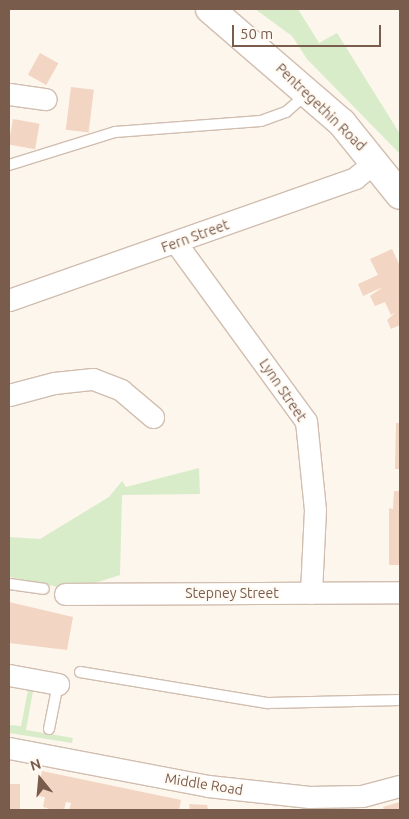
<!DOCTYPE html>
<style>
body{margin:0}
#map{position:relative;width:409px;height:819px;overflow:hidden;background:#fdf6ec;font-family:Ubuntu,sans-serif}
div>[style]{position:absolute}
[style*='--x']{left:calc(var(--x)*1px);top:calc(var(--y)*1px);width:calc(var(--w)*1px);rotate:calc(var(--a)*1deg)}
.green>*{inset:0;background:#d8ecc9}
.building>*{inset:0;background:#f3d5c3;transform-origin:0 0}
.roads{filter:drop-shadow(1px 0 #d1beb0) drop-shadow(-1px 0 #d1beb0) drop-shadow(0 1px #d1beb0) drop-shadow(0 -1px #d1beb0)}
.lane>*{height:10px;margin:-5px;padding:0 5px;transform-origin:5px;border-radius:5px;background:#fff}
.street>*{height:21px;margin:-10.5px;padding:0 10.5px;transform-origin:10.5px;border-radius:10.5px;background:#fff}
.secondary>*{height:28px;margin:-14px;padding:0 14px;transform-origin:14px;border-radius:14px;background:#fff}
span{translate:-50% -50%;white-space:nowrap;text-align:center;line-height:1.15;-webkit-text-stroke:4px #fffaf3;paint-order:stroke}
.street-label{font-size:14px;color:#7a5c4d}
.frame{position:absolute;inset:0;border:10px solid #7a5c4d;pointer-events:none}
.north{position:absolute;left:15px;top:754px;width:50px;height:50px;-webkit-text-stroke:4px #fffaf3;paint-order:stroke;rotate:343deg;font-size:14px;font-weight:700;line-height:20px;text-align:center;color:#7a5c4d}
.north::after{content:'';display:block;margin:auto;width:18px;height:22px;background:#7a5c4d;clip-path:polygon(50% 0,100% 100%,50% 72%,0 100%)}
.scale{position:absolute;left:232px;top:25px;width:149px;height:22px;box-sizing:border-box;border:2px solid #7a5c4d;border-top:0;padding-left:6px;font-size:15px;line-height:18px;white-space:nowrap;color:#7a5c4d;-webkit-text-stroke:4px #fffaf3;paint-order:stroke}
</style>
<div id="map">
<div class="green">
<i style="clip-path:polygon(255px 9px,298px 9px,319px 43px,337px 33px,400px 134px,400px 154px,307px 59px,292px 36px)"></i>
<i style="clip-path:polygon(199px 468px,200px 494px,122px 495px,120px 575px,73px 590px,9px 577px,9px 537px,40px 539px,109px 497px,122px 481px,126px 487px)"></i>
<i style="clip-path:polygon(29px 685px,48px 691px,33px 691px,26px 730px,73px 738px,72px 743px,9px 733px,9px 725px,21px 726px)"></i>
</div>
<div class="building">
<i style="left:40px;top:53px;width:21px;height:25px;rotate:29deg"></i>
<i style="left:71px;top:87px;width:23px;height:43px;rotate:7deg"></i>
<i style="left:13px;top:119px;width:27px;height:26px;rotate:10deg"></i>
<i style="clip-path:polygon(392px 249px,400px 266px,400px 325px,391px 329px,387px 320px,396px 312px,391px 315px,385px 302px,375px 306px,370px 296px,383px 287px,363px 296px,358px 284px,378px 275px,370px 259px)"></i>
<i style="clip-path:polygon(396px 423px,400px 423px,400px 469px,395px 469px)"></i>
<i style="clip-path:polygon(394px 491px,400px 491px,400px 565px,389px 565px,389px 508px,393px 509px)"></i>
<i style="clip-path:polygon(9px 602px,73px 617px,67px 650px,9px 643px)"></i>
<i style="clip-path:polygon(42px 771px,181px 800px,179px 810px,69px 810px,71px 803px,66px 802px,64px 810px,53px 810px,43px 807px,45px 797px,37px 796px)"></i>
<i style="left:9px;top:784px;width:11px;height:25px"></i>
<i style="clip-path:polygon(400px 802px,400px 810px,384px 810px,383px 807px)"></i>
<i style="clip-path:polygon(189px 804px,207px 805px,208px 810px,190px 810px)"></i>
</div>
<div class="roads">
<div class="lane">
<i style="--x:9;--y:165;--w:111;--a:-17.3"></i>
<i style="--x:115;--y:132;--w:146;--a:-4.3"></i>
<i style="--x:261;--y:121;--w:27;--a:-20"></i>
<i style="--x:286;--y:112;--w:29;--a:-41"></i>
<i style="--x:9;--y:584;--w:35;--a:8"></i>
<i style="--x:80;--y:672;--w:191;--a:9.4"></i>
<i style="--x:268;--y:703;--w:132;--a:-1.3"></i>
<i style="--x:49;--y:729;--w:46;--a:-78.7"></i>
</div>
<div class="street">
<i style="--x:9;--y:94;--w:37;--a:8"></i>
<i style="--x:176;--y:243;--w:220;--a:53.9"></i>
<i style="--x:306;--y:421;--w:89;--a:84.2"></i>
<i style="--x:315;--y:510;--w:83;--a:92.8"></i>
<i style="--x:9;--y:300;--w:367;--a:-19.4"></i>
<i style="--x:355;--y:178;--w:27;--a:-39"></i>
<i style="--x:9;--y:395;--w:47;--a:-14.9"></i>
<i style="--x:54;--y:383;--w:39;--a:-6"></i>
<i style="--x:93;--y:379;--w:30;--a:21"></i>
<i style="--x:121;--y:390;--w:42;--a:40.2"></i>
<i style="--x:65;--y:594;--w:335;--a:-0.3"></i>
<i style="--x:9;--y:675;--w:50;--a:10.4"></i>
<i style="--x:9;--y:748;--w:203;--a:10.8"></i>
<i style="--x:208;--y:786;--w:102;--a:6.2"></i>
<i style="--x:309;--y:797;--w:53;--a:-1.1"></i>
<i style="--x:362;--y:796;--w:39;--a:-15"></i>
</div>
<div class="secondary">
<i style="--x:210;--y:9;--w:174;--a:40.8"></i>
<i style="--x:342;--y:123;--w:92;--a:51.1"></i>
</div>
</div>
<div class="street-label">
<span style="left:321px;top:107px;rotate:44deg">Pentregethin Road</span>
<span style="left:195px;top:236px;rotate:-20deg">Fern Street</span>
<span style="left:283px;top:390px;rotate:56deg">Lynn Street</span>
<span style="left:232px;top:593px">Stepney Street</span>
<span style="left:204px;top:784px;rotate:9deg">Middle Road</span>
</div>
<div class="frame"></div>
<div class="north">N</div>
<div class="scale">50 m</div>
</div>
